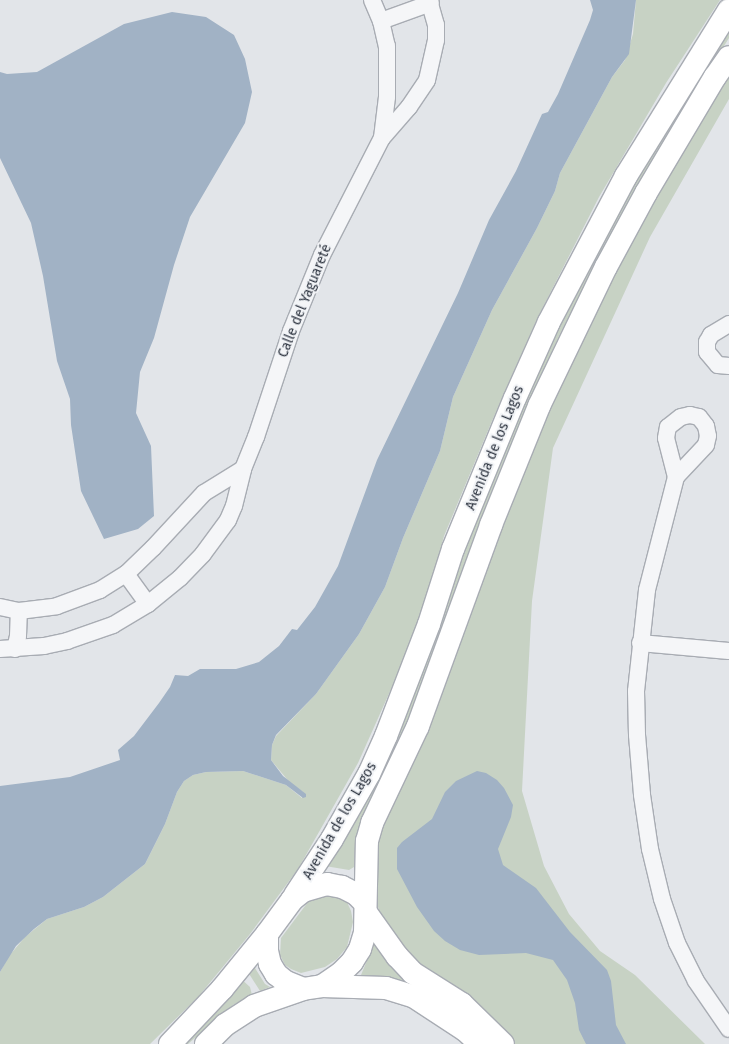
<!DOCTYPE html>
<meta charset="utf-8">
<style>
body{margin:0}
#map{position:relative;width:729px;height:1044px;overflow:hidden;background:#e2e5e9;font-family:"Fira Sans",sans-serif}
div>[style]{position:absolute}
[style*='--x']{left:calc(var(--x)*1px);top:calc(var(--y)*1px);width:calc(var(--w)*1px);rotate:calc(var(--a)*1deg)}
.green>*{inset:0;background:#c7d2c4}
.water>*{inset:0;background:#a1b2c5}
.roads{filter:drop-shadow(1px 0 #a8acb3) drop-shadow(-1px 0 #a8acb3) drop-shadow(0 1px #a8acb3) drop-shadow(0 -1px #a8acb3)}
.street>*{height:16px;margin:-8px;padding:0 8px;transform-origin:8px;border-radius:8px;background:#f5f6f8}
.secondary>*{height:22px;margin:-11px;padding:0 11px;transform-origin:11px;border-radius:11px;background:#fff}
span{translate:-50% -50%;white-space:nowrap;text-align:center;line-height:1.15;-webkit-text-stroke:4px #f2f4f7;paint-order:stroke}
.street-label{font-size:14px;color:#2c333f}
</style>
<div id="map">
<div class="green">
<i style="clip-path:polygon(636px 0,720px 0,666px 83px,599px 197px,538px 317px,492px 421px,444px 536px,428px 598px,396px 678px,358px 763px,298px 869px,250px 934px,198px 997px,150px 1044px,0 1044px,0 972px,9px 956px,25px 937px,47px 919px,84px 907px,103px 897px,145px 864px,165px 824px,177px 792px,184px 781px,193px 775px,206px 772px,243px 771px,286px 785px,302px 798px,303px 792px,291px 784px,271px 760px,272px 745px,276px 736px,316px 694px,359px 634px,385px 587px,403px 538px,440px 451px,453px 397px,492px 310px,537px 228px,555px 191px,560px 173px,612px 77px,625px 60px,633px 34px)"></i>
<i style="clip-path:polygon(729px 19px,729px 38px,634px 191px,559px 336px,525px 412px,497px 477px,425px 675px,403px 731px,362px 821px,355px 850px,354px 867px,349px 870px,325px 866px,550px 332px)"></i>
<i style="clip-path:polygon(729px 68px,729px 99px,650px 237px,553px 448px,532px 601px,522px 791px,544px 866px,569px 914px,600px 951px,635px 975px,705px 1044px,512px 1044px,425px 974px,388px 933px,378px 907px,371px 872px,377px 833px,489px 547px,586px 321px)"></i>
<i style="clip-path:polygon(333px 894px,347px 902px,351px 911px,353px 922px,347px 947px,337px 959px,325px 967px,301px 973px,291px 969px,285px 965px,280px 955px,281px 938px,311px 898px)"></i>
<i style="clip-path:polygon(375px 941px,420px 985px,363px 977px,361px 975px)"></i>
<i style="clip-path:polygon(253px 965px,265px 984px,270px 987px,260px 991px,246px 969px)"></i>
<i style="clip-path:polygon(239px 977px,250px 987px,252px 995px,233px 1005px,188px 1044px,175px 1044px)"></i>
</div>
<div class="water">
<i style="clip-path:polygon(590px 0,636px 0,629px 54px,612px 77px,560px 173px,555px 191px,537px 228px,492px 310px,453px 397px,440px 451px,403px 538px,385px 587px,359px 634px,316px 694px,276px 735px,272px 745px,271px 760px,283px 776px,306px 794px,306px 797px,303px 798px,286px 785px,243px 771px,206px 772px,193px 775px,184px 781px,177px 792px,165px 824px,145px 864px,103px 897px,84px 907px,47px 919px,34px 929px,16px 946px,0 972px,0 786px,70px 777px,120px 760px,118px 750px,134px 736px,159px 703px,170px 687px,175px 675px,188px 676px,200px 669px,236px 669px,259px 662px,279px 646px,292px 629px,297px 630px,315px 607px,338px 566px,377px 460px,458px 293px,489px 220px,516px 171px,542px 114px,548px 112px,558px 94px,590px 20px,593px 10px)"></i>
<i style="clip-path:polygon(172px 12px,206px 17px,234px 35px,245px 59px,252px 92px,245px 123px,190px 217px,174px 265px,154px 338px,140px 372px,136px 413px,151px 446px,154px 516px,138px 529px,104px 539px,81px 491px,71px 425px,70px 399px,57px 361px,43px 276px,31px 223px,0 158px,0 72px,7px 74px,37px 72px,124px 24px)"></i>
<i style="clip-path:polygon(477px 771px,486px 773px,497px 780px,504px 788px,513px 805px,511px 817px,498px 849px,503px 865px,536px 888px,570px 932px,607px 970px,611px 981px,616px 1025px,626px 1044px,586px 1044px,579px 1030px,575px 1003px,567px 980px,553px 960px,526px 953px,479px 955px,460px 950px,445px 941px,434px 931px,417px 907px,397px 869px,397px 848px,402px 842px,432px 819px,445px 792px,456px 781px)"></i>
</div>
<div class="roads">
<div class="street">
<i style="--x:372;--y:0;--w:23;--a:67"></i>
<i style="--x:381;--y:21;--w:26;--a:77"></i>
<i style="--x:387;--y:46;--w:51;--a:90"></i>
<i style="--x:387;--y:97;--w:41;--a:97"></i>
<i style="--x:381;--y:21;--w:53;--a:-19.8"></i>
<i style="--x:729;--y:324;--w:21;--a:149"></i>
<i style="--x:711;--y:335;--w:8;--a:120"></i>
<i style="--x:707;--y:342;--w:10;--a:90"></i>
<i style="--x:707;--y:352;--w:17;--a:50"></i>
<i style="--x:718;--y:365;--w:11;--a:5"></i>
<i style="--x:676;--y:477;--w:40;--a:-104.4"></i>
<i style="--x:666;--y:438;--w:11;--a:-80"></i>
<i style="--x:668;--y:427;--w:16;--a:-38"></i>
<i style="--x:681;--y:417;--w:9;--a:-13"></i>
<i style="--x:690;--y:415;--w:9;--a:13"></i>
<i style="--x:699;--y:417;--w:11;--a:52"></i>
<i style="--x:706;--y:426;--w:10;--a:79"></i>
<i style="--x:708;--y:436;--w:9;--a:103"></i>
<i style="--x:706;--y:445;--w:44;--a:133.2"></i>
<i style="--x:676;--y:477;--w:117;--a:104.4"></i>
<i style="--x:647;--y:590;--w:102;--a:96.2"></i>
<i style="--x:636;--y:691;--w:44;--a:88.7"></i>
<i style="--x:637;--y:735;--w:60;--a:85.2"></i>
<i style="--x:642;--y:795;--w:55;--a:81.6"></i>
<i style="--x:650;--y:849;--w:51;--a:76.5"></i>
<i style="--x:662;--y:899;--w:46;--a:71.2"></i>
<i style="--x:677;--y:943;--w:42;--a:63.4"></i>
<i style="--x:696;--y:981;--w:58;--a:55.5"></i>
<i style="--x:126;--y:574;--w:37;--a:54"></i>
<i style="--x:0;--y:607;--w:19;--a:12"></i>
<i style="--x:19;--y:611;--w:38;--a:-7"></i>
<i style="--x:57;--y:606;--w:46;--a:-20.4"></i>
<i style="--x:100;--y:590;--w:31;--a:-32"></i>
<i style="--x:126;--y:574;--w:37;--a:-44"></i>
<i style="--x:153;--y:548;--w:75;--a:-47.2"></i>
<i style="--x:204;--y:493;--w:46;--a:-31.6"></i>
<i style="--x:640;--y:643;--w:89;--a:5.1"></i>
<i style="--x:0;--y:649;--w:44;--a:-3.9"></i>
<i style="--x:44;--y:646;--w:24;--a:-12"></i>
<i style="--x:67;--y:641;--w:49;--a:-19.2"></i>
<i style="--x:113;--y:625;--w:41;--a:-31"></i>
<i style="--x:148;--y:604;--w:41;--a:-39.1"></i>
<i style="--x:180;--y:578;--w:33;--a:-46"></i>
<i style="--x:203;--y:554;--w:42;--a:-53.7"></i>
<i style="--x:228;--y:520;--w:15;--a:-67"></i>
<i style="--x:234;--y:506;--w:38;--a:-76"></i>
<i style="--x:243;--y:469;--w:35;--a:-68"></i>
<i style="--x:256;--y:437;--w:112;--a:-71.7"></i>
<i style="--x:291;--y:331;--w:82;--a:-67.8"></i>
<i style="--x:322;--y:255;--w:131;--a:-62.9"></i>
<i style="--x:382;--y:138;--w:41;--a:-48.9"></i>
<i style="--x:409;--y:107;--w:32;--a:-56"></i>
<i style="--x:427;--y:80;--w:41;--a:-77.3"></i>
<i style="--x:436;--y:40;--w:15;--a:-90"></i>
<i style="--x:436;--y:25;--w:26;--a:-106"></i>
<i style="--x:15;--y:649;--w:13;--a:-77"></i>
<i style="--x:18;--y:636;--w:25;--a:-88"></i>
</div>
<div class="secondary">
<i style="--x:295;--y:895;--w:67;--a:-56.5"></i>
<i style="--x:332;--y:839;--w:75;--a:-60.4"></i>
<i style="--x:369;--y:774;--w:42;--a:-65.9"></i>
<i style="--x:386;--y:736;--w:120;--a:-69"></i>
<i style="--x:429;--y:624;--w:79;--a:-72.3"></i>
<i style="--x:453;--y:549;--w:163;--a:-67.7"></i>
<i style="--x:515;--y:398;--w:83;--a:-65.9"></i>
<i style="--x:549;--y:322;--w:165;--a:-62.2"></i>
<i style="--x:626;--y:176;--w:195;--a:-58.2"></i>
<i style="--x:365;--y:903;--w:13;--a:-135"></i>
<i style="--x:356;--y:894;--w:16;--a:-153"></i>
<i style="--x:342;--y:887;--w:15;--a:-169"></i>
<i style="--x:327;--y:884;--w:25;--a:164"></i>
<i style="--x:303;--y:891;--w:14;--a:141"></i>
<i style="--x:292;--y:900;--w:42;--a:126.3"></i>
<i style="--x:267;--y:934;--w:17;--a:90"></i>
<i style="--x:267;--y:951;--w:13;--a:77"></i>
<i style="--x:270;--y:964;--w:12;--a:59"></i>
<i style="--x:276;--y:974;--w:13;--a:39"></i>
<i style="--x:286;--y:982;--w:18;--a:22"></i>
<i style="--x:303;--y:989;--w:19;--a:-9"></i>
<i style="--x:322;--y:986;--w:22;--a:-34"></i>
<i style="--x:340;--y:974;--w:17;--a:-45"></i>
<i style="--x:352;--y:962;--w:15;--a:-58"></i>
<i style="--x:360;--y:949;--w:17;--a:-73"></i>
<i style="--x:365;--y:933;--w:92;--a:-88.8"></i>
<i style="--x:367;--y:841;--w:19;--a:-74"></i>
<i style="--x:372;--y:823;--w:107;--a:-64.6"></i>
<i style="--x:418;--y:726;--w:214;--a:-70"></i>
<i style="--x:491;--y:525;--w:128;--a:-68"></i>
<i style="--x:539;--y:406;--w:154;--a:-64.3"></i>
<i style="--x:606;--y:267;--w:84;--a:-61.6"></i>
<i style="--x:646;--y:193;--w:135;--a:-59.3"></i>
<i style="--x:715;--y:77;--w:24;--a:-55"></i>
<i style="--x:367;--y:914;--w:52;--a:54.5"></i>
<i style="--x:397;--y:956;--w:23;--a:47"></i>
<i style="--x:413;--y:973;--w:58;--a:32.3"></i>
<i style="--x:462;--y:1004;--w:57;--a:44.3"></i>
<i style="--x:322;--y:986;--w:64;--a:1.8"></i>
<i style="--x:386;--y:988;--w:28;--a:17"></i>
<i style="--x:413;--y:996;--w:62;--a:33.2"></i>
<i style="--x:465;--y:1030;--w:21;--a:43"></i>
<i style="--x:170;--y:1044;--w:76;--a:-46.6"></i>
<i style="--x:222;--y:989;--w:71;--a:-50.7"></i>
<i style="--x:206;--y:1044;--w:27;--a:-45"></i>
<i style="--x:225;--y:1025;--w:35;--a:-33"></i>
<i style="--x:254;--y:1006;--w:52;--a:-19.1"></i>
</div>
</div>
<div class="street-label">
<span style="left:305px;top:301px;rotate:-68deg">Calle del Yaguareté</span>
<span style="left:495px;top:448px;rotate:-68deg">Avenida de los Lagos</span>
<span style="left:340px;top:821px;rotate:-60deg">Avenida de los Lagos</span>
</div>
</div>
